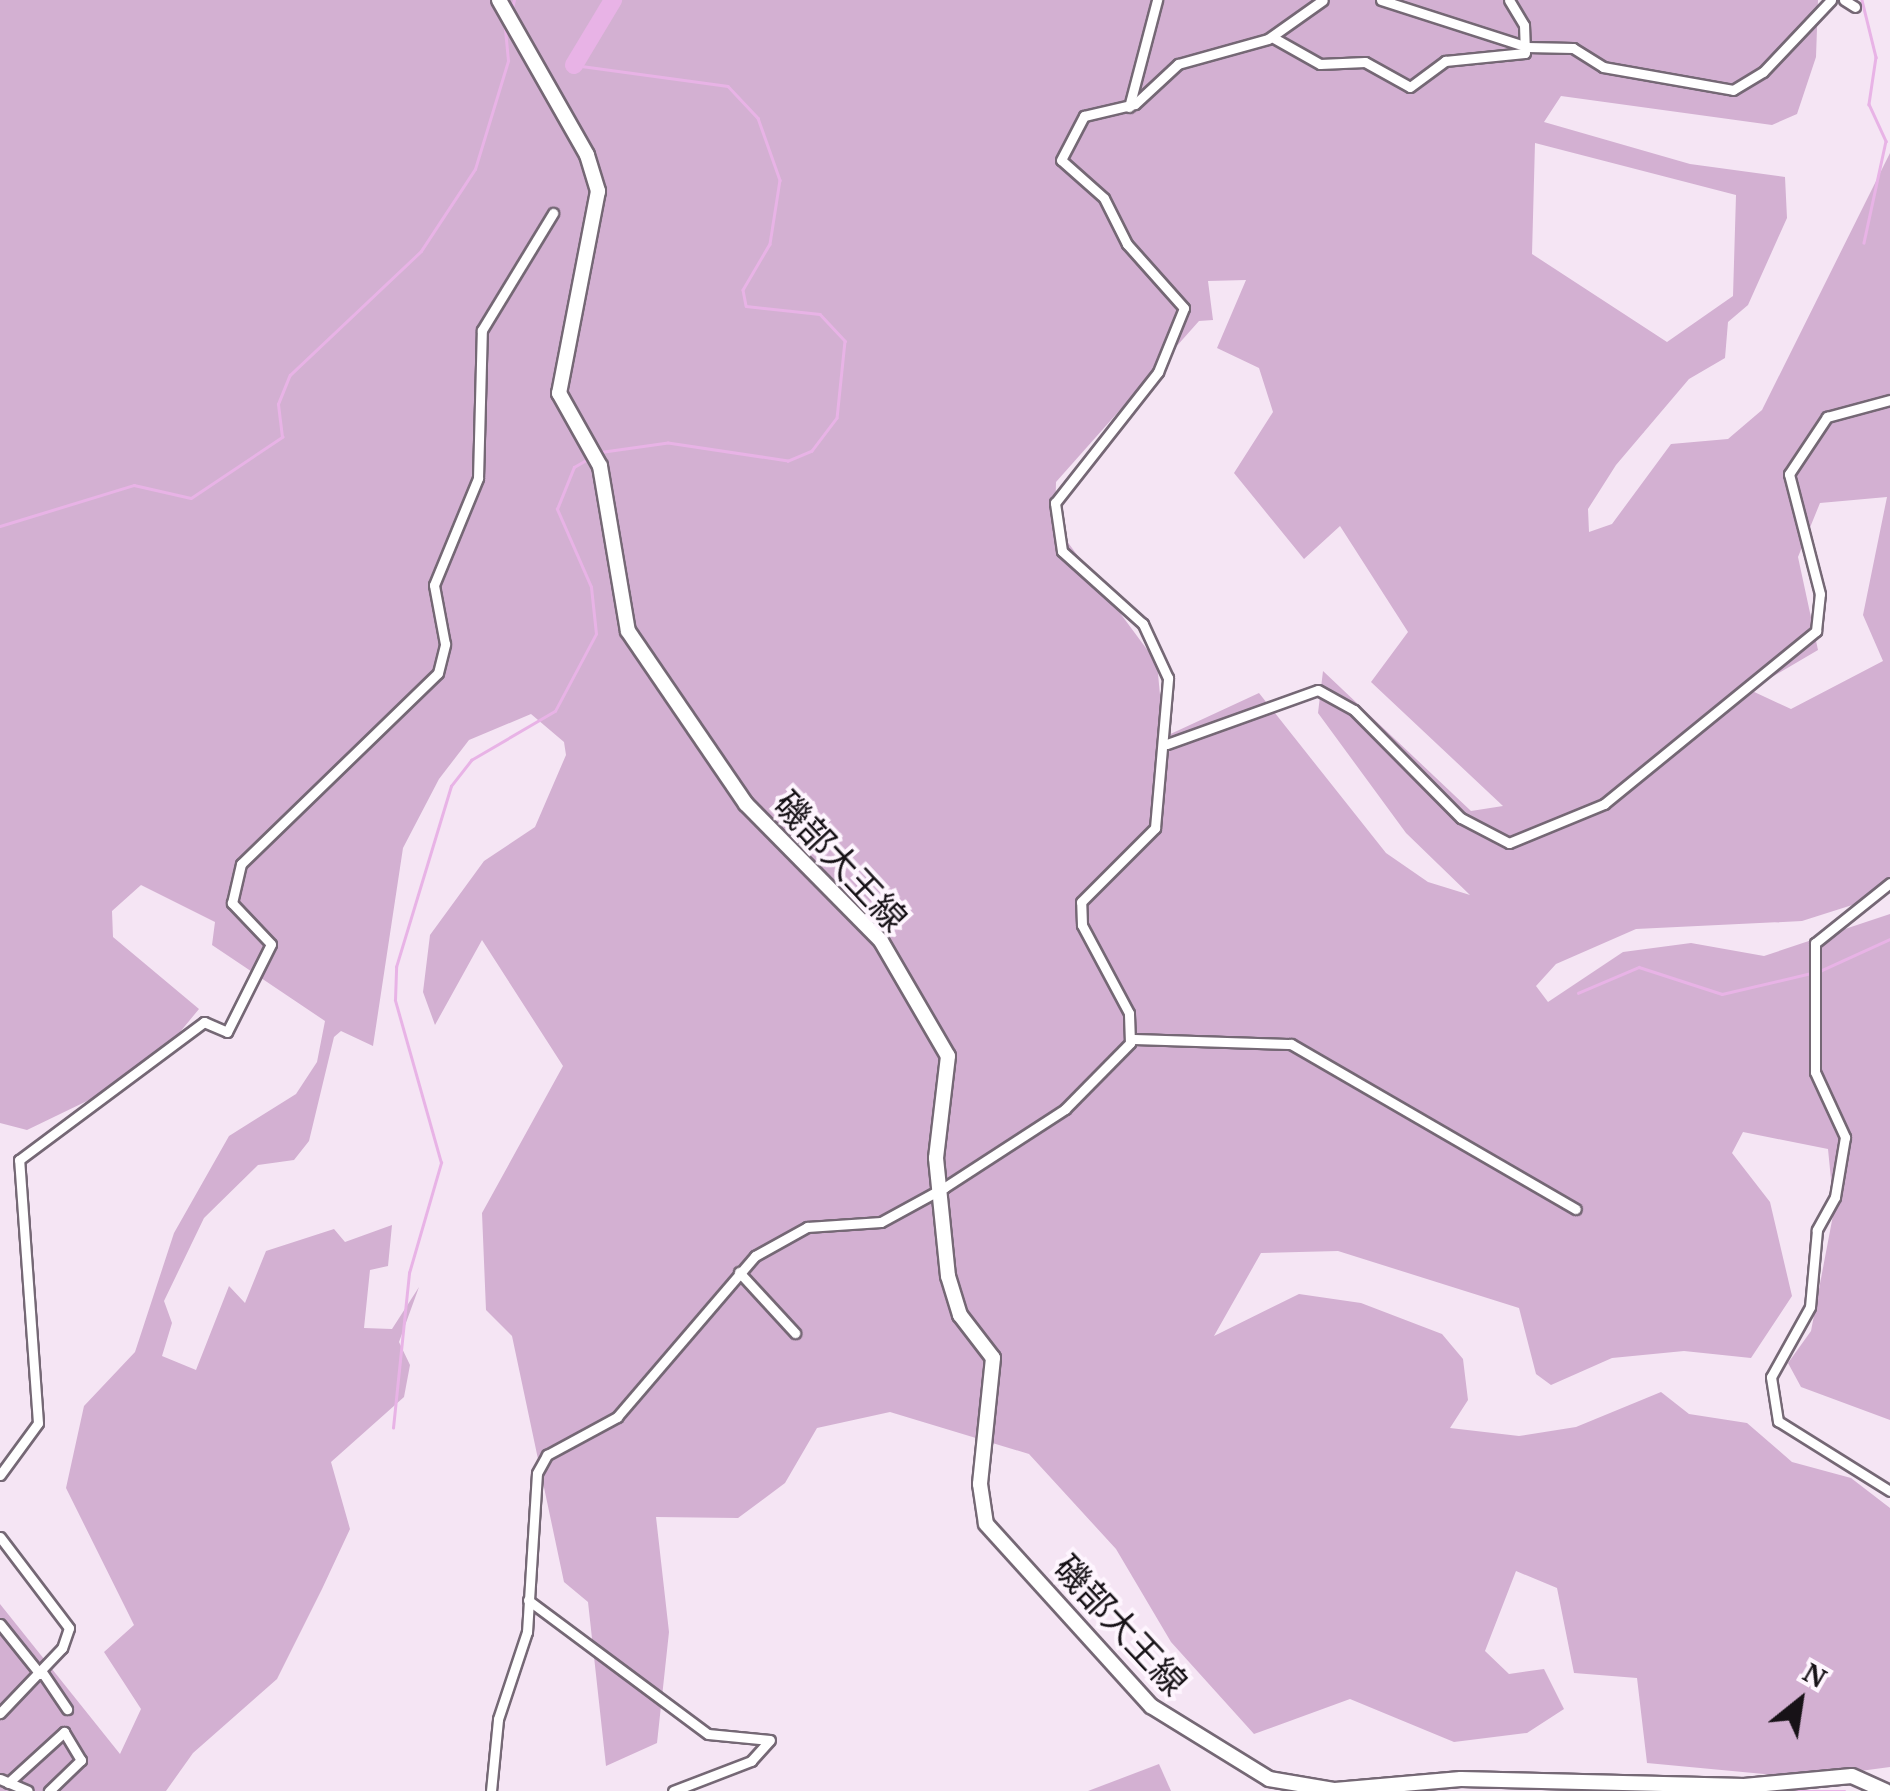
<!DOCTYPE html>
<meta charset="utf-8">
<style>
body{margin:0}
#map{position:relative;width:1890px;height:1791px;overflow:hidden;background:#f5e5f4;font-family:"PT Serif","Noto Sans JP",serif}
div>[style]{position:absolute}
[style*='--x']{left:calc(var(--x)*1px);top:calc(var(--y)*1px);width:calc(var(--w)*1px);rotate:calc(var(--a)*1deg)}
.green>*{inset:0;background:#d3b0d2}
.stream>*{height:2.5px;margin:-1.25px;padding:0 1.25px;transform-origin:1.25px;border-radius:1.25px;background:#e8b3e6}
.river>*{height:18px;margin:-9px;padding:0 9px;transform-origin:9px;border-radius:9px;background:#e8b3e6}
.roads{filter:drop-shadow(2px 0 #756875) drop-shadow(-2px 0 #756875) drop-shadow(0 2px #756875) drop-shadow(0 -2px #756875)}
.minor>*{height:9px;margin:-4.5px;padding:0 4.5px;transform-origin:4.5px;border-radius:4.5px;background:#fff}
.primary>*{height:14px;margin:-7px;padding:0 7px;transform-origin:7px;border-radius:7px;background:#fff}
span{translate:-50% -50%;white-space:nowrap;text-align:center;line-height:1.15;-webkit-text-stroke:8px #fef5fe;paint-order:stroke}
.street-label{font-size:35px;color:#171217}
.north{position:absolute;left:1750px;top:1651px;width:100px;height:100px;-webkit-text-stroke:8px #fef5fe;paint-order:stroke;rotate:30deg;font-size:28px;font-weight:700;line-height:40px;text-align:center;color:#171217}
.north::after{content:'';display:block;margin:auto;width:35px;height:45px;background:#171217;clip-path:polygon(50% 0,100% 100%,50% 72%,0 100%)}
</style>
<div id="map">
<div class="green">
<i style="clip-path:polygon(evenodd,0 0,1818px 0,1816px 57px,1797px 114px,1772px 125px,1561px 96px,1544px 122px,1690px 164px,1785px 177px,1787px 218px,1748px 305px,1728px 322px,1725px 358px,1689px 379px,1616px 465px,1588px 509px,1589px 532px,1612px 524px,1671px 444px,1728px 439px,1762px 410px,1890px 153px,1890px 893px,1802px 921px,1636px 929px,1556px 964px,1536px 986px,1548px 1002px,1623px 952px,1691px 943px,1764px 956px,1890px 914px,1890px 1420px,1801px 1387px,1788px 1363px,1811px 1331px,1834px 1210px,1828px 1149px,1743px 1132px,1732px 1153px,1770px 1202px,1792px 1296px,1751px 1358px,1684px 1351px,1612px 1358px,1551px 1385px,1536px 1374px,1519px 1308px,1338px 1251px,1261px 1253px,1214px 1336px,1299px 1294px,1361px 1303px,1442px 1334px,1463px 1359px,1468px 1400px,1450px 1428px,1519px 1436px,1576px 1427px,1661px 1392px,1689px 1414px,1747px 1423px,1792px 1462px,1851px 1478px,1890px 1508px,1890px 1767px,1808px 1778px,1647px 1763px,1637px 1678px,1574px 1673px,1557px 1588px,1516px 1571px,1485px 1651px,1509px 1674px,1544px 1669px,1564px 1709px,1527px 1733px,1454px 1742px,1350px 1699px,1254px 1734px,1171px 1642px,1116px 1549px,1029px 1454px,890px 1412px,817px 1428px,785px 1483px,738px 1518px,656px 1517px,669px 1632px,657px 1743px,606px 1766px,588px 1602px,564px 1582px,512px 1336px,486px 1310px,482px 1213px,563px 1066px,482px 940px,435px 1025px,423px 992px,430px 935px,484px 861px,535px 827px,566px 755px,564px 742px,531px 714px,469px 740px,439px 779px,403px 848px,373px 1046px,341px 1031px,334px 1037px,309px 1141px,294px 1160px,258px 1165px,204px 1218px,164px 1301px,172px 1323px,162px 1356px,196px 1370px,229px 1286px,245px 1303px,266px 1251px,334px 1229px,345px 1242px,392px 1225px,388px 1266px,370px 1270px,364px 1328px,392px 1329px,419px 1287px,399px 1342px,410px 1365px,404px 1397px,331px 1462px,350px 1529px,322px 1589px,277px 1679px,193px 1753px,166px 1791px,0 1791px,0 1604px,120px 1754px,141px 1709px,104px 1652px,134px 1625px,66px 1488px,84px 1406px,135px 1352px,174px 1233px,229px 1136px,296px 1094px,317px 1062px,325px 1021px,212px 945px,215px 922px,141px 885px,112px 911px,113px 937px,199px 1009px,147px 1072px,27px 1130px,0 1123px,0 0,1535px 143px,1736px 195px,1733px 296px,1667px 342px,1532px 254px,1535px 143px,0 0,1246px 280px,1217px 348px,1259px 368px,1273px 412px,1234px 473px,1304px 559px,1340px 526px,1408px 632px,1371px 682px,1503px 806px,1471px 811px,1323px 671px,1318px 713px,1406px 833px,1470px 895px,1428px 882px,1386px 853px,1259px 693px,1164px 737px,1157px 663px,1055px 525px,1056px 482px,1199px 321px,1213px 320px,1208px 281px,1246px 280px,0 0,1887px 497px,1863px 615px,1883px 661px,1791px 709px,1750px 690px,1818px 650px,1798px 557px,1820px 503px,1887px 497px)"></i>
<i style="clip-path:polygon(1159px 1764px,1171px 1791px,1088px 1791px)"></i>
</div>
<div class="stream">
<i style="--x:1862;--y:0;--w:59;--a:76.2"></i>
<i style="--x:1876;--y:57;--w:48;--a:98.5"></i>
<i style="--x:1869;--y:104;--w:41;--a:65.3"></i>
<i style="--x:1886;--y:141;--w:104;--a:102.2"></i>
<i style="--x:512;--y:8;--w:8;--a:-76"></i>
<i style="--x:574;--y:65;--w:155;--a:7.8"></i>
<i style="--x:728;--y:86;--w:44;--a:46.8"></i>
<i style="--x:758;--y:118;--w:66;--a:70.5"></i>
<i style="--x:780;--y:180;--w:65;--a:98.9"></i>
<i style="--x:770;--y:244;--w:53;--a:120.4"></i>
<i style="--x:743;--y:290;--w:16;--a:79"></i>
<i style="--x:746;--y:306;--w:74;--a:6.2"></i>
<i style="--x:820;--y:314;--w:37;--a:47"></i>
<i style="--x:845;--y:341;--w:77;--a:95.9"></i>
<i style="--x:837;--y:418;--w:41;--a:127.1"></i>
<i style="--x:812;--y:451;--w:26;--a:157"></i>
<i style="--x:788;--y:461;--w:121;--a:-171.5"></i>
<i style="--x:668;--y:443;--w:71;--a:171.9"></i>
<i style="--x:0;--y:526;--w:140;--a:-17"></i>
<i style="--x:134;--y:485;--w:58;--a:12.8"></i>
<i style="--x:191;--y:498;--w:110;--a:-33.8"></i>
<i style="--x:282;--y:437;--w:33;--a:-97"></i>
<i style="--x:278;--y:404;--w:31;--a:-68"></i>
<i style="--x:290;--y:375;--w:180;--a:-43.4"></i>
<i style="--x:421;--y:251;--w:98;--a:-56.6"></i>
<i style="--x:475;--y:169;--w:113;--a:-73"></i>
<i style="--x:508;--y:61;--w:42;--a:-95.4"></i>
<i style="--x:1578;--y:993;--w:66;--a:-23.1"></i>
<i style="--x:1639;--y:967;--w:87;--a:18"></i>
<i style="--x:1722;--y:994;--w:101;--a:-13.2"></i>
<i style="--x:1820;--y:971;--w:77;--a:-24.6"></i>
<i style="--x:393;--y:1428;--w:156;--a:-84.1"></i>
<i style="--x:409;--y:1273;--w:115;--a:-73.8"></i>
<i style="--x:441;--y:1163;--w:169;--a:-105.8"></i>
<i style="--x:395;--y:1000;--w:33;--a:-88"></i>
<i style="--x:396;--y:967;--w:189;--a:-73.1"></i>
<i style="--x:451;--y:786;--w:33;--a:-52"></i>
<i style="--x:471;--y:760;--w:97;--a:-30.3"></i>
<i style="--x:555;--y:711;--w:87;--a:-62"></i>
<i style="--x:596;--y:634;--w:47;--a:-96.1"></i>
<i style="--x:591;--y:587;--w:85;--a:-113.6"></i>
<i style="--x:557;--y:509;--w:45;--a:-68"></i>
<i style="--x:574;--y:467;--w:20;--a:-30"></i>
<i style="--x:1787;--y:1791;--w:58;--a:0"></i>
</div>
<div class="river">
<i style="--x:574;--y:65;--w:76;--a:-59"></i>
</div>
<div class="roads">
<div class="minor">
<i style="--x:1381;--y:0;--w:153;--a:17.8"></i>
<i style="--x:1527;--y:47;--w:46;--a:1.2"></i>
<i style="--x:1573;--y:48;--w:36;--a:32"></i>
<i style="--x:1603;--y:67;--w:132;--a:10"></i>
<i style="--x:1733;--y:90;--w:35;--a:-31"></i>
<i style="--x:1763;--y:72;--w:99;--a:-46.6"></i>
<i style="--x:1844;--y:0;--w:13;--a:32"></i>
<i style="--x:1272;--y:37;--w:55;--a:29.4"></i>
<i style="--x:1320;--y:64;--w:45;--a:-2.5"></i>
<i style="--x:1365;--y:62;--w:51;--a:29.1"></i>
<i style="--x:1410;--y:87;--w:44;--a:-36.6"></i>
<i style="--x:1445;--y:61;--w:80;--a:-5.7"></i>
<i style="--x:1525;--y:53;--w:28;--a:-92"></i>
<i style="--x:1524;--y:25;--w:29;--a:-121"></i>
<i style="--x:1129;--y:107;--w:111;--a:-75.3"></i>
<i style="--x:1167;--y:744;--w:160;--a:-19.7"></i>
<i style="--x:1318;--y:690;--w:41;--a:29.1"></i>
<i style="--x:1354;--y:710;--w:152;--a:45.3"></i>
<i style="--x:1461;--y:818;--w:54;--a:27.5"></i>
<i style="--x:1509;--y:843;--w:103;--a:-22.3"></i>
<i style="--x:1604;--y:804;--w:274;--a:-39.2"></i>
<i style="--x:1816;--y:631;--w:37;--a:-84"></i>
<i style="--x:1820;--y:594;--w:124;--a:-104.5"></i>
<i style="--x:1789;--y:474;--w:69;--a:-56.3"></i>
<i style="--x:1827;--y:417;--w:65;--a:-15.1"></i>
<i style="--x:1890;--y:883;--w:96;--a:141.3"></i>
<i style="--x:1815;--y:943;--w:129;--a:90"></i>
<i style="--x:1815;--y:1072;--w:72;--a:65.2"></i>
<i style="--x:1845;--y:1137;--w:61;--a:99.5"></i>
<i style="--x:1835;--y:1197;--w:38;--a:119"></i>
<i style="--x:1817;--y:1230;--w:77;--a:95.2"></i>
<i style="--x:1810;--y:1307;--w:80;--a:119.1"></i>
<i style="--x:1771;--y:1377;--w:45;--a:81"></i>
<i style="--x:1778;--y:1421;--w:132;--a:32"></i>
<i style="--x:1131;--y:1039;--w:160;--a:1.8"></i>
<i style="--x:1291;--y:1044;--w:329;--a:30.1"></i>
<i style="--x:739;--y:1272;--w:83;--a:47.4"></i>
<i style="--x:0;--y:1475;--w:64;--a:-53.8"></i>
<i style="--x:38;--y:1423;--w:264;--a:-94.1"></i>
<i style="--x:19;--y:1160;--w:231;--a:-36.7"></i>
<i style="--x:204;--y:1022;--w:25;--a:23"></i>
<i style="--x:227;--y:1032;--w:98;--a:-63.4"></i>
<i style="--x:271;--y:944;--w:57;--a:-133.6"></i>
<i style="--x:232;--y:903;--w:40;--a:-77"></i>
<i style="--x:241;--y:864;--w:274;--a:-44.1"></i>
<i style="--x:438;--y:673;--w:30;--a:-76"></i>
<i style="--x:445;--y:644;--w:60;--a:-100.6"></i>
<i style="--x:434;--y:585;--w:116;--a:-67.6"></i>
<i style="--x:478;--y:478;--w:148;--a:-88.5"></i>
<i style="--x:482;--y:330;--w:137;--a:-58.7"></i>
<i style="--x:0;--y:1537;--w:114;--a:52.8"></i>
<i style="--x:69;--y:1628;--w:21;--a:109"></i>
<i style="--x:62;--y:1648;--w:90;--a:133.6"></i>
<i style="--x:528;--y:1600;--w:224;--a:36.7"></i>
<i style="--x:708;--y:1734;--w:62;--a:5.5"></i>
<i style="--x:0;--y:1624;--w:64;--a:51.3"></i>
<i style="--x:42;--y:1672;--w:45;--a:56"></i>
<i style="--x:0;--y:1779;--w:30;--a:23"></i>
<i style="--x:8;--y:1783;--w:76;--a:-42.3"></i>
<i style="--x:64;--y:1732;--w:33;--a:59"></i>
<i style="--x:81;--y:1760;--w:45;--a:135.9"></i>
<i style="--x:491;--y:1791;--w:72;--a:-84.4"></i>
<i style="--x:498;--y:1719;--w:92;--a:-71.6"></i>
<i style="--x:527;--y:1632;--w:159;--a:-86.4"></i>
<i style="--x:537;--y:1473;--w:21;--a:-61"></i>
<i style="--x:547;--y:1455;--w:80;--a:-28.5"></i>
<i style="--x:617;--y:1417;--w:212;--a:-49.4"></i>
<i style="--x:755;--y:1256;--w:60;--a:-29.1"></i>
<i style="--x:807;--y:1227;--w:74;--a:-3.9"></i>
<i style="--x:881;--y:1222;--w:73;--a:-28.7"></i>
<i style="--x:945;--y:1187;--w:143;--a:-33"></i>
<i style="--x:1065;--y:1109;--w:93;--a:-45.4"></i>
<i style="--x:1130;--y:1043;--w:30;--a:-92"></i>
<i style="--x:1129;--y:1013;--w:100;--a:-118.1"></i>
<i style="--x:1082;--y:925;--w:23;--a:-92"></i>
<i style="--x:1081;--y:902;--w:105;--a:-45"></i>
<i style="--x:1155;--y:828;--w:151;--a:-85"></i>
<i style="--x:1168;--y:678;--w:60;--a:-114.8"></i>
<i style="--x:1143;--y:624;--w:109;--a:-138"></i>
<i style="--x:1062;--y:551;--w:49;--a:-98.3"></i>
<i style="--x:1055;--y:503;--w:167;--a:-51.8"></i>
<i style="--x:1158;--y:372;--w:69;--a:-67.9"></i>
<i style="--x:1184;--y:308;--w:86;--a:-131.7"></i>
<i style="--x:1127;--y:244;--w:51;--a:-116.6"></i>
<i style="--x:1104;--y:198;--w:57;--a:-138.5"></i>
<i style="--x:1061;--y:160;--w:50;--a:-62.4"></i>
<i style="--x:1084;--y:116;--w:52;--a:-13.2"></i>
<i style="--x:1135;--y:104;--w:59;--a:-42.9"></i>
<i style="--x:1178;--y:64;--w:93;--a:-15.5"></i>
<i style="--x:1268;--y:39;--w:67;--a:-35.3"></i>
<i style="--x:673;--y:1791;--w:84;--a:-21"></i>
<i style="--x:751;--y:1761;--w:28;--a:-48"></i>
</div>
<div class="primary">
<i style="--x:499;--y:0;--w:178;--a:60.4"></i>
<i style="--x:587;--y:155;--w:38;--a:73"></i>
<i style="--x:598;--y:191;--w:206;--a:100.9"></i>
<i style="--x:559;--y:393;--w:84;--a:60.7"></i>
<i style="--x:600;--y:466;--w:167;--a:80.4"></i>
<i style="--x:628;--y:631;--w:209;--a:55.7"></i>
<i style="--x:746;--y:804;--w:192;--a:45.4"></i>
<i style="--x:881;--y:941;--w:133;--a:59.8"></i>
<i style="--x:948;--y:1056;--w:103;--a:96.7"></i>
<i style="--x:936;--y:1158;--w:119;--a:84.2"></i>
<i style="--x:948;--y:1276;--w:41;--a:72.9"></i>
<i style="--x:960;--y:1315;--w:54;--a:52.5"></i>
<i style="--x:993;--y:1358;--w:127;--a:95.9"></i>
<i style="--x:980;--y:1484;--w:40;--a:81.5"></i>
<i style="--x:986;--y:1524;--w:246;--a:47.8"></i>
<i style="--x:1151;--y:1706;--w:139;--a:31.7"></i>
<i style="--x:1269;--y:1779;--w:67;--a:9.5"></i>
<i style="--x:1335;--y:1790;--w:126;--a:-5"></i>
<i style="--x:1461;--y:1779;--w:283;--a:1.4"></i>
<i style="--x:1744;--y:1786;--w:108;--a:-5.3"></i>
<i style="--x:1852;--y:1776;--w:37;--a:24"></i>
</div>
</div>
<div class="street-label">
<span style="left:841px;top:861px;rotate:47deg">磯部大王線</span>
<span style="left:1121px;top:1625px;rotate:47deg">磯部大王線</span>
</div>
<div class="north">N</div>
</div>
